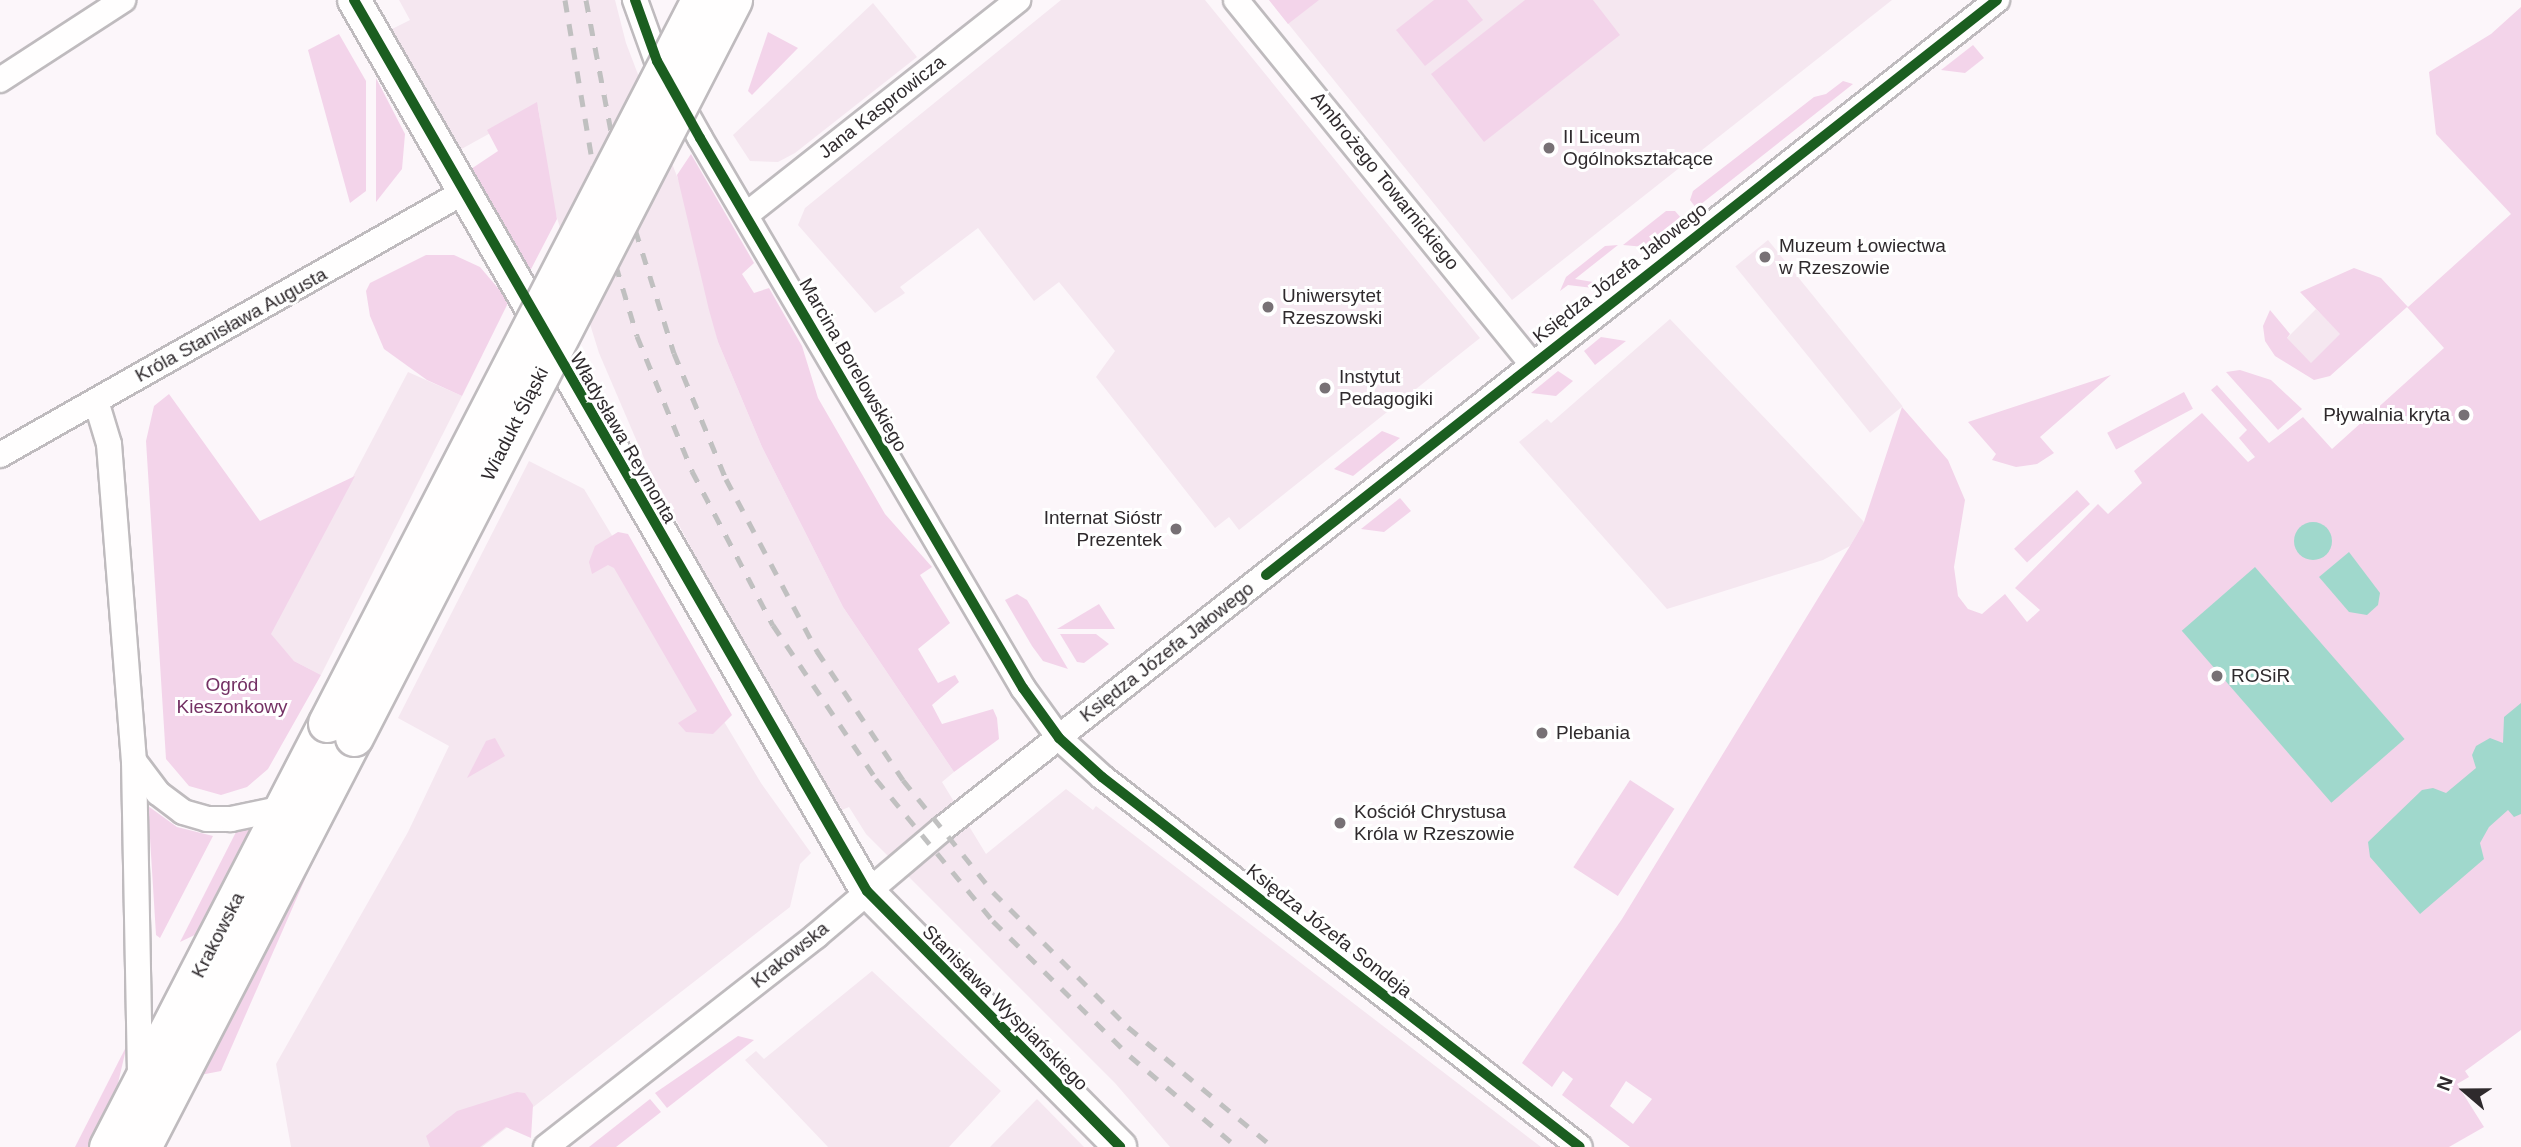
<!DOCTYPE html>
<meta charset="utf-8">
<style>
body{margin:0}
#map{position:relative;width:2521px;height:1147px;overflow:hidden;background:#fcf6fa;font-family:Helvetica,sans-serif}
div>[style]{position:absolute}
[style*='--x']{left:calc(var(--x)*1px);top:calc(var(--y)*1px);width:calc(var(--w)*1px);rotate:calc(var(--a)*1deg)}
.built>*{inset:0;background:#f5e7f0;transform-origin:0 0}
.green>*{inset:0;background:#f3d4ea;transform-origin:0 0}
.water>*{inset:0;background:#a0d8cc;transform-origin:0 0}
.round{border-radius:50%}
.roads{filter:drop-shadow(2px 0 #bfbbbe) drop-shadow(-2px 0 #bfbbbe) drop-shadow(0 2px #bfbbbe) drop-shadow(0 -2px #bfbbbe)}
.minor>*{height:24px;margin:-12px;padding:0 12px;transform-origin:12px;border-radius:12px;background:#fffefe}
.tertiary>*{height:32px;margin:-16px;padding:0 16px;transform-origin:16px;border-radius:16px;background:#fffefe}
.secondary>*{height:37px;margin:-18.5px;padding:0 18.5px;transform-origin:18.5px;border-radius:18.5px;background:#fffefe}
.rail>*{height:5px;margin-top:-2.5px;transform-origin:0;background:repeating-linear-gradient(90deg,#c0c0c0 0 12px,transparent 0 24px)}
.bridges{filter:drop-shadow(2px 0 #bfbbbe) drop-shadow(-2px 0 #bfbbbe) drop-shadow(0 2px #bfbbbe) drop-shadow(0 -2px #bfbbbe)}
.secondary-bridge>*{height:37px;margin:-18.5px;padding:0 18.5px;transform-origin:18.5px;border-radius:18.5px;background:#fffefe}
.cycleway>*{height:10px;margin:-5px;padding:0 5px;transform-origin:5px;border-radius:5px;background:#1b5e20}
.dots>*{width:19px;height:19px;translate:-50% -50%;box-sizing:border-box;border:4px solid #fff;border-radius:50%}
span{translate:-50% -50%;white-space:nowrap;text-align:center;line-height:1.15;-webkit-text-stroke:6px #fff;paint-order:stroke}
.street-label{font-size:19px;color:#2f2a2d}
.poi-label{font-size:19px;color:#2f2a2d}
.left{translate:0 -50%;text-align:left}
.right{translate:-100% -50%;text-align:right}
.park-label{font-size:19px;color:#743164}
.north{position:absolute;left:2430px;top:1056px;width:70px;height:70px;-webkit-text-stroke:5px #fff;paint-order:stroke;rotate:290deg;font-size:19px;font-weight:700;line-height:28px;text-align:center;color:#2f2a2d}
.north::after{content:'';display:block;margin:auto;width:24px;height:32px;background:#2f2a2d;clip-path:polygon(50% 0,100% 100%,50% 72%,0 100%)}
</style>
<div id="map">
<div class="built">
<i style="clip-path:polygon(399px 0,615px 0,626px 43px,686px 200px,718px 342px,762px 447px,843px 607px,954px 772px,942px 782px,986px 854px,1066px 789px,1093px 810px,1096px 806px,1541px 1147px,1170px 1147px,1115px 1083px,866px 834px,849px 807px,842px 810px,747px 653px,647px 465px,599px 353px,553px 205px,538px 107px,456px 152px,386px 32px,410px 20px)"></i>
<i style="clip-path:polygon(1061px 0,1205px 0,1480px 338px,1239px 530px,1229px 517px,1215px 528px,1096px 377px,1115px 351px,1059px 282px,1034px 301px,978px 228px,900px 287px,905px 293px,875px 313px,798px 225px,805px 208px)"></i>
<i style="clip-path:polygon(1269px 0,1892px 0,1512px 300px)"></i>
<i style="clip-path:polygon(873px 3px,917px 57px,795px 153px,778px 162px,750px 161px,733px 135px)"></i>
<i style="left:1768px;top:240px;width:214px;height:42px;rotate:51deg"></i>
<i style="left:2316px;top:309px;width:35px;height:42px;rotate:45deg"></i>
<i style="clip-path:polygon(1670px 319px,1864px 522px,1850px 546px,1823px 560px,1667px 609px,1519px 442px,1547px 419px,1551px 423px)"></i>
<i style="clip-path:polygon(408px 372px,462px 396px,321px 675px,294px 661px,270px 634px)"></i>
<i style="clip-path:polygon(529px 461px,584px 489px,761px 783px,811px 853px,800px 864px,790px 907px,482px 1147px,291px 1147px,276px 1064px,408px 832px,449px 746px,398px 718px)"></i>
<i style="clip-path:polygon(872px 971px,1001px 1091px,949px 1147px,828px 1147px,745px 1060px,756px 1051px,764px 1059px)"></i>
<i style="clip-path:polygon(1037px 1099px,1084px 1147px,990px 1147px)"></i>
</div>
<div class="green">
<i style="clip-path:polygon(1269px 0,1319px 0,1288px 24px)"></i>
<i style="clip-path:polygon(1434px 0,1467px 0,1483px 20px,1425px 66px,1396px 30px)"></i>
<i style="clip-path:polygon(1525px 0,1593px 0,1620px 35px,1484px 142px,1431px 74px)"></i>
<i style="clip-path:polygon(evenodd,2521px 7px,2521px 1030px,2465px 1071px,2469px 1077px,2457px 1084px,2484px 1127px,2449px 1147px,1630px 1147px,1562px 1095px,1573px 1079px,1563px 1071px,1552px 1087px,1522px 1063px,1622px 919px,1850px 546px,1864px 522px,1902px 407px,1948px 460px,1965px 500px,1954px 567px,1958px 596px,1968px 609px,1982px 614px,2005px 594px,2027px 622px,2040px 610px,2015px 588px,2098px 504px,2108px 514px,2142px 483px,2134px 471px,2202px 413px,2248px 462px,2255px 457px,2239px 438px,2247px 430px,2211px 390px,2217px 385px,2269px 443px,2303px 417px,2332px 449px,2444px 348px,2407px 307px,2330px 376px,2314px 380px,2275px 356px,2265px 341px,2263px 326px,2270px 310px,2290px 334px,2287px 338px,2311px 363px,2340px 334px,2300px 292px,2354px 268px,2381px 278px,2408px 307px,2511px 214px,2436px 134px,2429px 72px,2491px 34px,2521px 7px,1626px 1081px,1652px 1099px,1633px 1124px,1610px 1106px,1626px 1081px)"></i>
<i style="clip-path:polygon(768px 32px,798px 48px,752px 95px,748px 91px)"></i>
<i style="clip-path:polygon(339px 34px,366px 81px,366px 191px,350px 203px,308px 50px)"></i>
<i style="clip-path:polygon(1973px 45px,1984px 58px,1965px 73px,1941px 70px)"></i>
<i style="clip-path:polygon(376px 78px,405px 134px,402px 169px,376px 202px)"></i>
<i style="clip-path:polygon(1843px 81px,1853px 84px,1696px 208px,1690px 200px,1693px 191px,1814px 97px,1826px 94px)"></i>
<i style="clip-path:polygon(537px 102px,557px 219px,528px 275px,468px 171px,498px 151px,487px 130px)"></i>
<i style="clip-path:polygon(691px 154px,754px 263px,742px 274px,754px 293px,769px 288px,802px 346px,818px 398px,885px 514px,932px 567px,920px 575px,950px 623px,918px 649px,938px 683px,955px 675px,959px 682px,932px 705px,942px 724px,993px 709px,997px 718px,999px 739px,954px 772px,843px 607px,762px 447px,718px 342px,709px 310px,677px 175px)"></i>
<i style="clip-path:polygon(1666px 211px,1675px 211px,1682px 219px,1645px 247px,1623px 245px)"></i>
<i style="clip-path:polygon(1618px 245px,1575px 279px,1599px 283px,1593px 288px,1568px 285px,1560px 291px,1566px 277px,1605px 246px)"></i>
<i style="clip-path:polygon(426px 255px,454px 255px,480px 267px,509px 301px,462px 396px,427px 380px,384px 349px,370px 316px,366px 291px,370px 283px)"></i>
<i style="clip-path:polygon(1601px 337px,1626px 341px,1595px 365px,1584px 351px)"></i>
<i style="clip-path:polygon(2240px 370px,2271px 380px,2302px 409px,2278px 430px,2226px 372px)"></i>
<i style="clip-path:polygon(1558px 371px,1573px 381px,1556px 396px,1531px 393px)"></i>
<i style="clip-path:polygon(2111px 375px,2040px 437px,2054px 453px,2037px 464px,2016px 467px,1992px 460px,1996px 454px,1968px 422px)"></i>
<i style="left:2184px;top:392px;width:19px;height:87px;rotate:62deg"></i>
<i style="clip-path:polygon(169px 394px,260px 521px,355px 476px,271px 634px,294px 661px,321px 675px,268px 769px,247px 787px,221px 795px,189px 786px,166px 759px,146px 441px,154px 406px)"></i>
<i style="clip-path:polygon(1382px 431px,1400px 438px,1353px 476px,1334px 469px)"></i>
<i style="left:2077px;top:490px;width:19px;height:86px;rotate:47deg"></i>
<i style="clip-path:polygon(1400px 498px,1411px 511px,1384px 532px,1361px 529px)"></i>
<i style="clip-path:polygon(618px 532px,628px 534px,732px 715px,713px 734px,686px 732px,678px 723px,697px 711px,614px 568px,608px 565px,592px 574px,589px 562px,595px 546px)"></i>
<i style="clip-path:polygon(1017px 594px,1027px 600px,1068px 669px,1043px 661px,1032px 646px,1005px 600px)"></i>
<i style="clip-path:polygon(1099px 604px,1115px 629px,1057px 629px)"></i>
<i style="clip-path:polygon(1060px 634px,1096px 634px,1109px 644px,1084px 663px,1077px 662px)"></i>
<i style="clip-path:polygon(495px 738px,505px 756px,467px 778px,486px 741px)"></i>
<i style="left:1630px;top:780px;width:53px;height:104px;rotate:33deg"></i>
<i style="clip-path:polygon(148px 806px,177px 827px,213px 836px,160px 938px,156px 935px)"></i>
<i style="clip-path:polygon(253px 826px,201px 932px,180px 942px,236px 832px)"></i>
<i style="clip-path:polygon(315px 843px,320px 845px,221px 1071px,195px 1076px)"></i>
<i style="clip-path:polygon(738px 1036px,754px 1040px,667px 1108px,655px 1093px)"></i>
<i style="clip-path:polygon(127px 1045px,114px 1100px,92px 1147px,75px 1147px)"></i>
<i style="clip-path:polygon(517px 1092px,525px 1093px,533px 1105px,531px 1138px,506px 1127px,480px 1147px,430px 1147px,426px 1136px,457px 1111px)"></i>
<i style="clip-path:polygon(650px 1099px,661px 1112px,616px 1147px,589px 1147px)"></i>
</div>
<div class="water">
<i class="round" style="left:2294px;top:522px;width:38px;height:38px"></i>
<i style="clip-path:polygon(2349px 552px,2380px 593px,2378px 605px,2367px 615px,2349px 612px,2319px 577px)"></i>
<i style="left:2255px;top:567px;width:228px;height:97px;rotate:49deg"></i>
<i style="clip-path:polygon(2521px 703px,2521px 814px,2514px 817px,2508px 810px,2489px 827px,2480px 843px,2484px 859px,2420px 914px,2370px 857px,2368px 842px,2422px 790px,2433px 788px,2446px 793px,2476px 768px,2472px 755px,2476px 746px,2490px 738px,2503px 743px,2504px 717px)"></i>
</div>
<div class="roads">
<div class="minor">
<i style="--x:635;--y:0;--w:65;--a:70.2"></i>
<i style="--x:657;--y:61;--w:88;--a:60.8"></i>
<i style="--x:700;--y:138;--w:638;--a:59.58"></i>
<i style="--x:1023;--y:688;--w:62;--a:54.2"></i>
<i style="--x:1059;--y:738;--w:58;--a:42.2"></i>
<i style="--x:1102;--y:777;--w:604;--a:37.74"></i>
<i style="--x:1236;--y:0;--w:469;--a:50.9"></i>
<i style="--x:0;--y:80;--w:147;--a:-33"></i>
<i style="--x:746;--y:215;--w:347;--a:-38.3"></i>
<i style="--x:96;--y:401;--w:45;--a:73.2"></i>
<i style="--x:109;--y:444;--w:318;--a:85.5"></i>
<i style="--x:134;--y:761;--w:316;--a:88.9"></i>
<i style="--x:0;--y:455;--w:531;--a:-29.56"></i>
<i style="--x:134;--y:761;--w:40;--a:53"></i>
<i style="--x:158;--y:793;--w:31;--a:37"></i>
<i style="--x:183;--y:812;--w:25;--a:16"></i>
<i style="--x:207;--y:819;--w:24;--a:0"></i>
<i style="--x:231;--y:819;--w:54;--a:-11.7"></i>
<i style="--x:546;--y:1147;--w:343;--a:-38"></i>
<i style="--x:816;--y:936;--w:165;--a:-40.3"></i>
<i style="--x:942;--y:829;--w:1342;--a:-38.16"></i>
</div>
<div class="tertiary">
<i style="--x:354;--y:0;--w:1028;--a:60.07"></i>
<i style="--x:867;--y:891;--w:360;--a:45.3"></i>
</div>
<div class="secondary">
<i style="--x:108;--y:1147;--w:477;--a:-62.7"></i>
<i style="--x:142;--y:1147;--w:462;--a:-62.7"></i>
</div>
</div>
<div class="rail">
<i style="--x:565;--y:0;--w:222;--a:80.4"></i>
<i style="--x:602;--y:219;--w:122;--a:73.3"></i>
<i style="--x:637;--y:336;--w:146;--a:67.8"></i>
<i style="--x:692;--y:471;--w:174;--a:62.3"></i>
<i style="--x:773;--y:625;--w:185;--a:56.2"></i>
<i style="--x:876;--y:779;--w:184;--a:50.5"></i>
<i style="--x:993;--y:921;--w:192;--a:44.6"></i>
<i style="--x:1130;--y:1056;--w:140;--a:40.4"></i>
<i style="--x:586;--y:0;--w:187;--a:79.2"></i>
<i style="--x:621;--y:184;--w:177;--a:72.6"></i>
<i style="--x:674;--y:353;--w:136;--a:67.6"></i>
<i style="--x:726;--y:479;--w:195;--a:62.1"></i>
<i style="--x:817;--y:651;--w:155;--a:56.3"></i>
<i style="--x:903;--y:780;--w:144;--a:51.2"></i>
<i style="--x:993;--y:892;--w:191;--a:45"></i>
<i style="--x:1128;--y:1027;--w:188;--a:39.6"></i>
</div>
<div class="bridges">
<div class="secondary-bridge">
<i style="--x:327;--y:723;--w:814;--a:-62.71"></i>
<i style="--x:354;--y:737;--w:829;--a:-62.79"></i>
</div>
</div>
<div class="cycleway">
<i style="--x:354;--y:0;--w:1028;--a:60.07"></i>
<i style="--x:867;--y:891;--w:360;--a:45.3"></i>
<i style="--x:635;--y:0;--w:65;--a:70.2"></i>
<i style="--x:657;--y:61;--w:88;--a:60.8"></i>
<i style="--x:700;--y:138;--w:638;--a:59.58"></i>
<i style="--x:1023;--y:688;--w:62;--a:54.2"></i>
<i style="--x:1059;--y:738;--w:58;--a:42.2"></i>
<i style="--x:1102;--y:777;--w:604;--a:37.74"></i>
<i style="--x:1266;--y:575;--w:930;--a:-38.19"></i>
</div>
<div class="dots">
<i style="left:1549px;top:148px;background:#777175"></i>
<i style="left:1765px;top:257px;background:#777175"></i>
<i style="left:1268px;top:307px;background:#777175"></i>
<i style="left:1325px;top:388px;background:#777175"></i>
<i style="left:2464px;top:415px;background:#777175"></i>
<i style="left:1176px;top:529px;background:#777175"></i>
<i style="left:2217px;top:676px;background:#777175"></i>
<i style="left:1542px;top:733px;background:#777175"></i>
<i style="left:1340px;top:823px;background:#777175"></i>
</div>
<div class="street-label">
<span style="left:882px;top:107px;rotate:-38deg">Jana Kasprowicza</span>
<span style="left:1385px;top:181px;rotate:51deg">Ambrożego Towarnickiego</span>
<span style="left:1620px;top:273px;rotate:-38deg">Księdza Józefa Jałowego</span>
<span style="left:231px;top:325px;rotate:-29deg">Króla Stanisława Augusta</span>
<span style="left:853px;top:365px;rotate:60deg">Marcina Borelowskiego</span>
<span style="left:515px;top:424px;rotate:-63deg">Wiadukt Śląski</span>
<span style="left:623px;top:438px;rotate:60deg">Władysława Reymonta</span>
<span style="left:1167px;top:652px;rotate:-38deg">Księdza Józefa Jałowego</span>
<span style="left:1329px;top:931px;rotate:38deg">Księdza Józefa Sondeja</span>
<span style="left:218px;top:935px;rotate:-63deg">Krakowska</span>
<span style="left:790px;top:955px;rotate:-39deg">Krakowska</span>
<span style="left:1005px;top:1008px;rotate:45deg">Stanisława Wyspiańskiego</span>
</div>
<div class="poi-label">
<span class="left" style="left:1563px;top:148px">II Liceum<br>Ogólnokształcące</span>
<span class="left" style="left:1779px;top:257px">Muzeum Łowiectwa<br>w Rzeszowie</span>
<span class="left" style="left:1282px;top:307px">Uniwersytet<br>Rzeszowski</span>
<span class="left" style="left:1339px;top:388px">Instytut<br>Pedagogiki</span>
<span class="right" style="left:2450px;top:415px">Pływalnia kryta</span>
<span class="right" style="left:1162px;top:529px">Internat Sióstr<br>Prezentek</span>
<span class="left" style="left:2231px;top:676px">ROSiR</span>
<span class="left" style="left:1556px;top:733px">Plebania</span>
<span class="left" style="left:1354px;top:823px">Kościół Chrystusa<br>Króla w Rzeszowie</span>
</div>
<div class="park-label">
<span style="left:232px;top:696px">Ogród<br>Kieszonkowy</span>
</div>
<div class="north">N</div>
</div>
